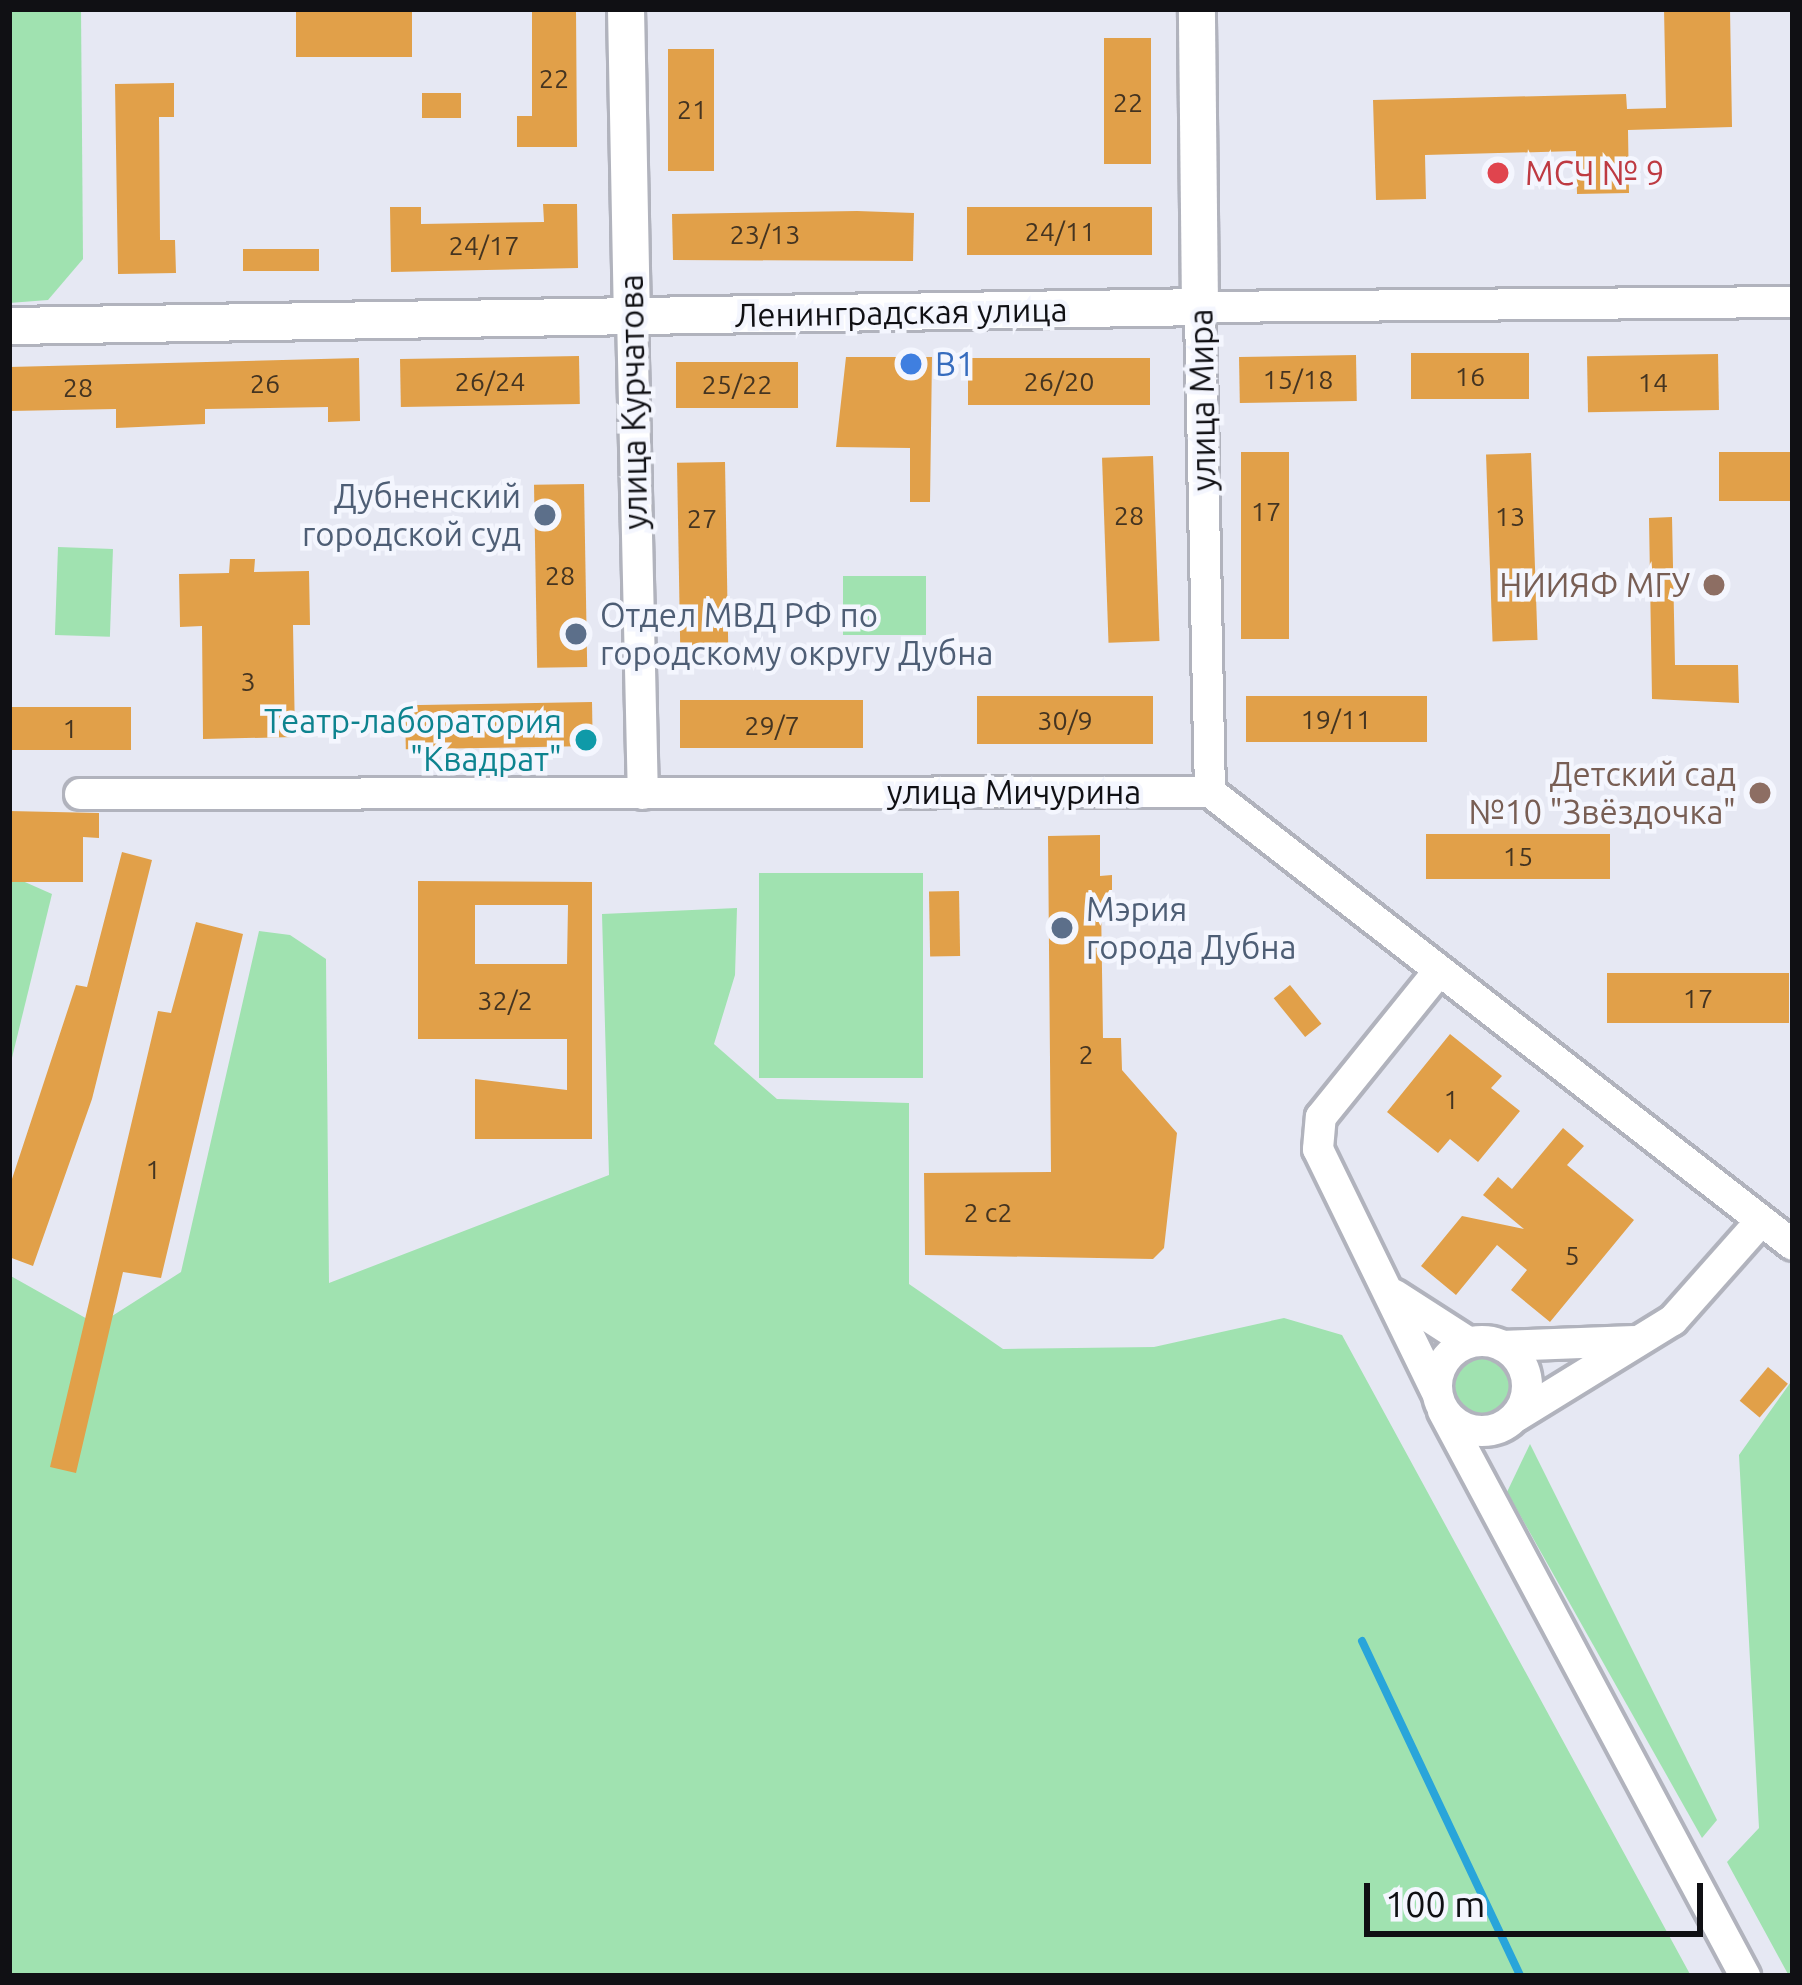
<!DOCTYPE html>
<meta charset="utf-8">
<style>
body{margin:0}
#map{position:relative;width:1802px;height:1985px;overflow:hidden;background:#e6e8f3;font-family:Ubuntu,sans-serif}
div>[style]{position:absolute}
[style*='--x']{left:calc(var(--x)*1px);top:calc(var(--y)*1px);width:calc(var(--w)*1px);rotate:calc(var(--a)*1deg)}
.green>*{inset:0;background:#a0e2b0;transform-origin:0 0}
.round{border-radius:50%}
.stream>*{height:8px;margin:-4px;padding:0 4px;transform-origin:4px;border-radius:4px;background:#29a5da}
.building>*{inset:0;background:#e1a049;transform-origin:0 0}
.roads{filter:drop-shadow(3px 0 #b1b3bd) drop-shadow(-3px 0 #b1b3bd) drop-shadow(0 3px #b1b3bd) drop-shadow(0 -3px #b1b3bd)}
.minor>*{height:30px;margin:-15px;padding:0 15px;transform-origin:15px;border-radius:15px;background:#fff}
.minor>.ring{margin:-15px;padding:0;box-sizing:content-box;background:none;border:30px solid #fff;border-radius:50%}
.major>*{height:36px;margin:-18px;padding:0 18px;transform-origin:18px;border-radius:18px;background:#fff}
.dots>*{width:33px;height:33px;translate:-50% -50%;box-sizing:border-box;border:6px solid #f4f6fe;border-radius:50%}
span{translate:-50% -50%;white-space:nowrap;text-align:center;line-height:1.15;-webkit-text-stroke:9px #f4f6fe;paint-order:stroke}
.number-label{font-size:27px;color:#443421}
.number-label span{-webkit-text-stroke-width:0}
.health-label{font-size:33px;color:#be3a42}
.left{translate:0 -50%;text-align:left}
.street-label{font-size:33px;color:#101014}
.shop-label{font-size:33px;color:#366cbe}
.service-label{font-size:33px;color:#4e5e75}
.right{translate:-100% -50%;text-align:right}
.education-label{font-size:33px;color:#785e54}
.culture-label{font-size:33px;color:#0d838f}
.frame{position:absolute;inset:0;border:12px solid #101014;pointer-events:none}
.scale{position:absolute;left:1364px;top:1883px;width:339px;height:54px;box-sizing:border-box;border:6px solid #101014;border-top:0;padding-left:15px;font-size:36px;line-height:42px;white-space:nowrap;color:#101014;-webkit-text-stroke:9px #f4f6fe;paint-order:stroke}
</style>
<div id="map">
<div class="green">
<i style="clip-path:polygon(9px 9px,81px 9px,83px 259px,48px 300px,9px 303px)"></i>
<i style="left:58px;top:547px;width:55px;height:88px;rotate:2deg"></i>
<i style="left:926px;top:576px;width:59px;height:83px;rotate:90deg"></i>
<i style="left:923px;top:873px;width:205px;height:164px;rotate:90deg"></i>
<i style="clip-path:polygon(9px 875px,52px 894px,9px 1070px)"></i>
<i style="clip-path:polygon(737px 908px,735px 975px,714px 1044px,777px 1099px,909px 1103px,909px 1284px,1003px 1349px,1154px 1347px,1284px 1318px,1342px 1335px,1691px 1976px,9px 1976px,9px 1275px,98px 1325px,181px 1272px,259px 931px,290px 935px,326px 959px,329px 1283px,609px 1175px,602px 914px)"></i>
<i class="round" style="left:1452px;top:1357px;width:64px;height:64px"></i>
<i style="clip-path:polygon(1793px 1379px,1793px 1976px,1789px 1976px,1727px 1862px,1759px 1828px,1739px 1455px)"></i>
<i style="clip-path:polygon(1530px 1444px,1717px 1820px,1702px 1838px,1507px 1492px)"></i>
</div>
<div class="stream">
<i style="--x:1362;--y:1641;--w:370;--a:64.7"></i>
</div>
<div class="building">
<i style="left:296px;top:9px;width:116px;height:48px"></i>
<i style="clip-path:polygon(532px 9px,576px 9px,577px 147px,517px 147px,517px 116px,532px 116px)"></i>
<i style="clip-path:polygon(1664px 9px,1730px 9px,1732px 127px,1628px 130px,1629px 193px,1577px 194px,1576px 151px,1425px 155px,1426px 199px,1376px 200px,1373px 100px,1626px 94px,1627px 109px,1666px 108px)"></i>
<i style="left:1104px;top:38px;width:47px;height:126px"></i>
<i style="left:668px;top:49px;width:46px;height:122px"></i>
<i style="clip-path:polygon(174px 83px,174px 117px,159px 117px,160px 240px,175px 240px,176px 273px,118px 274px,115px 84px)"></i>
<i style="left:422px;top:93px;width:39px;height:25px"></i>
<i style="clip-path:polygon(543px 204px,577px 204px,578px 268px,391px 272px,390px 207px,421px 207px,421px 224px,544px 222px)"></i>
<i style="left:1152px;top:207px;width:48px;height:185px;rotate:90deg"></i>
<i style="clip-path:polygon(857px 211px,914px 213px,913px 261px,673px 260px,672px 214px)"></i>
<i style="left:319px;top:249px;width:22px;height:76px;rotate:90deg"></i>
<i style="left:1529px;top:353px;width:46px;height:118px;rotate:90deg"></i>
<i style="left:1718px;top:354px;width:56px;height:131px;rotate:89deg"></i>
<i style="left:1356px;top:355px;width:46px;height:117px;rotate:89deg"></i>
<i style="left:579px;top:356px;width:48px;height:179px;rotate:89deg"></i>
<i style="clip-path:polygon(846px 357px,932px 357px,930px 502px,910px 502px,910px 448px,836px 447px)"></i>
<i style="clip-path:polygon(359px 358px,360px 421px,328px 422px,328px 407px,205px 409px,205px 424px,116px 428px,116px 409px,9px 411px,9px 367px)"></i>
<i style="left:1150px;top:358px;width:47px;height:182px;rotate:90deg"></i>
<i style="left:798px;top:362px;width:46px;height:122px;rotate:90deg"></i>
<i style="left:1241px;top:452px;width:48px;height:187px"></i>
<i style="left:1793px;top:452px;width:49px;height:74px;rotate:90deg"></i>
<i style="left:1531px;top:453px;width:187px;height:45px;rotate:88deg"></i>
<i style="left:1153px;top:456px;width:185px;height:51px;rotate:88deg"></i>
<i style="left:725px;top:462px;width:187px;height:48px;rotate:89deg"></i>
<i style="left:584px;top:484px;width:183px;height:50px;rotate:89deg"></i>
<i style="clip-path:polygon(1672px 517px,1675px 665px,1738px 665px,1739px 703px,1652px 699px,1649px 518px)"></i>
<i style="clip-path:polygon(230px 559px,255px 559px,254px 572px,309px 571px,310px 625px,293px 625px,295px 737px,203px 739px,202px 626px,180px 627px,179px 574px,229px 573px)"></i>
<i style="left:1153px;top:696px;width:48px;height:176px;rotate:90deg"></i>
<i style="left:1246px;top:696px;width:181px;height:46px"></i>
<i style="left:863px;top:700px;width:48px;height:183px;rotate:90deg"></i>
<i style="left:592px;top:702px;width:44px;height:187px;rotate:89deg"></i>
<i style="left:131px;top:707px;width:43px;height:122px;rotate:90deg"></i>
<i style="clip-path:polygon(9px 811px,99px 813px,99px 838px,83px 837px,83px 882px,9px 882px)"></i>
<i style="left:1426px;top:834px;width:184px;height:45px"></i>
<i style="clip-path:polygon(1100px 835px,1100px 876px,1112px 875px,1112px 902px,1101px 902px,1103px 1038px,1121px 1038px,1122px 1070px,1177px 1133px,1164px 1248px,1153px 1259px,925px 1255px,924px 1173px,1051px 1172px,1048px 836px)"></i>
<i style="clip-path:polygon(122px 852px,152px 860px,92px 1099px,33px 1266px,9px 1257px,9px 1188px,76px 985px,87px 987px)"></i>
<i style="clip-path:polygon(evenodd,418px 881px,592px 882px,592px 1139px,475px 1139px,475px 1079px,567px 1090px,567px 1039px,418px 1039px,418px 881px,475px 905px,568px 905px,567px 964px,475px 964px,475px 905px)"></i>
<i style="left:959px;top:891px;width:65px;height:30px;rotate:89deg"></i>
<i style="clip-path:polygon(196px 922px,243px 934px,161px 1278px,123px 1272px,76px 1473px,50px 1467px,158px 1011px,171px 1013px)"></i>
<i style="left:1789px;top:973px;width:50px;height:182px;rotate:90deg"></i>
<i style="left:1290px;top:985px;width:50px;height:21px;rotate:51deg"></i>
<i style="clip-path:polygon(1450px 1034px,1502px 1076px,1491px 1088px,1520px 1111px,1478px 1162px,1450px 1139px,1438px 1153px,1387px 1112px)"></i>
<i style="clip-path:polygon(1563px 1128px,1584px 1146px,1567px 1165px,1634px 1220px,1550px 1322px,1511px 1290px,1527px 1270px,1497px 1245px,1456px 1295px,1421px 1266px,1462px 1216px,1524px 1229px,1483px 1195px,1498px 1177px,1512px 1189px)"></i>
<i style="left:1768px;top:1367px;width:26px;height:44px;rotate:40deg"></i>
</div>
<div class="roads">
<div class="minor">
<i style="--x:632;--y:315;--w:479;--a:88.7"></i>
<i style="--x:1210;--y:792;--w:485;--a:-91.2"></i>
<i style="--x:1200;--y:307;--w:593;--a:-0.48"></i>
<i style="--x:80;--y:794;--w:1130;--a:-0.1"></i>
<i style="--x:1210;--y:792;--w:738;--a:37.85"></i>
<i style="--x:1395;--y:1295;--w:87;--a:32.8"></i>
<i class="ring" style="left:1437px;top:1341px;width:60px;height:60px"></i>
<i style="--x:1503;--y:1346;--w:130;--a:-2.2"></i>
<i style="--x:1436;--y:1391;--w:269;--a:-116"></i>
<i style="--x:1318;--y:1149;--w:32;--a:-85"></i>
<i style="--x:1321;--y:1117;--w:186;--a:-51.1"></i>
<i style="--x:1443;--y:1411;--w:641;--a:61.87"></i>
<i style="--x:1517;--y:1416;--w:183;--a:-31.6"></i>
<i style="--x:1673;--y:1320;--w:131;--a:-48.4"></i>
</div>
<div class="major">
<i style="--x:626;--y:9;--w:306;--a:88.9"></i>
<i style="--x:9;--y:326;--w:1191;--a:-0.91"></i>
<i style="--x:1200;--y:307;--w:298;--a:-90.6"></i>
</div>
</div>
<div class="dots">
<i style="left:1498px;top:173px;background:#e0444e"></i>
<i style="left:911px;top:364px;background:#3f7fe0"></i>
<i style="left:545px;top:515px;background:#5c6f8a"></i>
<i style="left:1714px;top:585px;background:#8d6e63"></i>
<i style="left:576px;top:634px;background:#5c6f8a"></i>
<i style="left:586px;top:740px;background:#0f9aa8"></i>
<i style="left:1760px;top:793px;background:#8d6e63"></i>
<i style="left:1062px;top:928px;background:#5c6f8a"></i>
</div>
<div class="number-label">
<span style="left:554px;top:79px">22</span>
<span style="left:1128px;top:103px">22</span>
<span style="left:692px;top:110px">21</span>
<span style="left:1060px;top:232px">24/11</span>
<span style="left:765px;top:235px">23/13</span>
<span style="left:484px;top:246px">24/17</span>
<span style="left:1470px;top:377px">16</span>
<span style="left:1298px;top:380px">15/18</span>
<span style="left:490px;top:382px">26/24</span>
<span style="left:1059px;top:382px">26/20</span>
<span style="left:1653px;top:383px">14</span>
<span style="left:265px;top:384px">26</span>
<span style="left:737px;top:385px">25/22</span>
<span style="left:78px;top:388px">28</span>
<span style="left:1266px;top:512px">17</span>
<span style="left:1129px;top:516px">28</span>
<span style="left:1510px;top:517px">13</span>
<span style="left:702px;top:519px">27</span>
<span style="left:560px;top:576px">28</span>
<span style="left:248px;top:682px">3</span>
<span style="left:1336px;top:720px">19/11</span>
<span style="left:1065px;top:721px">30/9</span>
<span style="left:772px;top:726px">29/7</span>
<span style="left:70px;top:729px">1</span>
<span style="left:1518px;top:857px">15</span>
<span style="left:1698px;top:999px">17</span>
<span style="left:505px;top:1001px">32/2</span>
<span style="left:1086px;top:1055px">2</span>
<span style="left:1451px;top:1100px">1</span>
<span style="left:153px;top:1170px">1</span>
<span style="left:988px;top:1213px">2 с2</span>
<span style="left:1572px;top:1256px">5</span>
</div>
<div class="health-label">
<span class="left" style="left:1525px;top:173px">МСЧ № 9</span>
</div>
<div class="street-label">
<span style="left:901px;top:312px;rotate:-1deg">Ленинградская улица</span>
<span style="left:1202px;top:400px;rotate:-91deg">улица Мира</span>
<span style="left:633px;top:402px;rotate:-91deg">улица Курчатова</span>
<span style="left:1014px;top:792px">улица Мичурина</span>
</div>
<div class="shop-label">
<span class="left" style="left:935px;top:364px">В1</span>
</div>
<div class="service-label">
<span class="right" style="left:521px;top:515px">Дубненский<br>городской суд</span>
<span class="left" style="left:600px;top:634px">Отдел МВД РФ по<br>городскому округу Дубна</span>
<span class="left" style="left:1086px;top:928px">Мэрия<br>города Дубна</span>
</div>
<div class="education-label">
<span class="right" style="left:1690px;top:585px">НИИЯФ МГУ</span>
<span class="right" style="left:1736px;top:793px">Детский сад<br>№10 "Звёздочка"</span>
</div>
<div class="culture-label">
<span class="right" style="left:562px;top:740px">Театр-лаборатория<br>"Квадрат"</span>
</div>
<div class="frame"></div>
<div class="scale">100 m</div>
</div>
